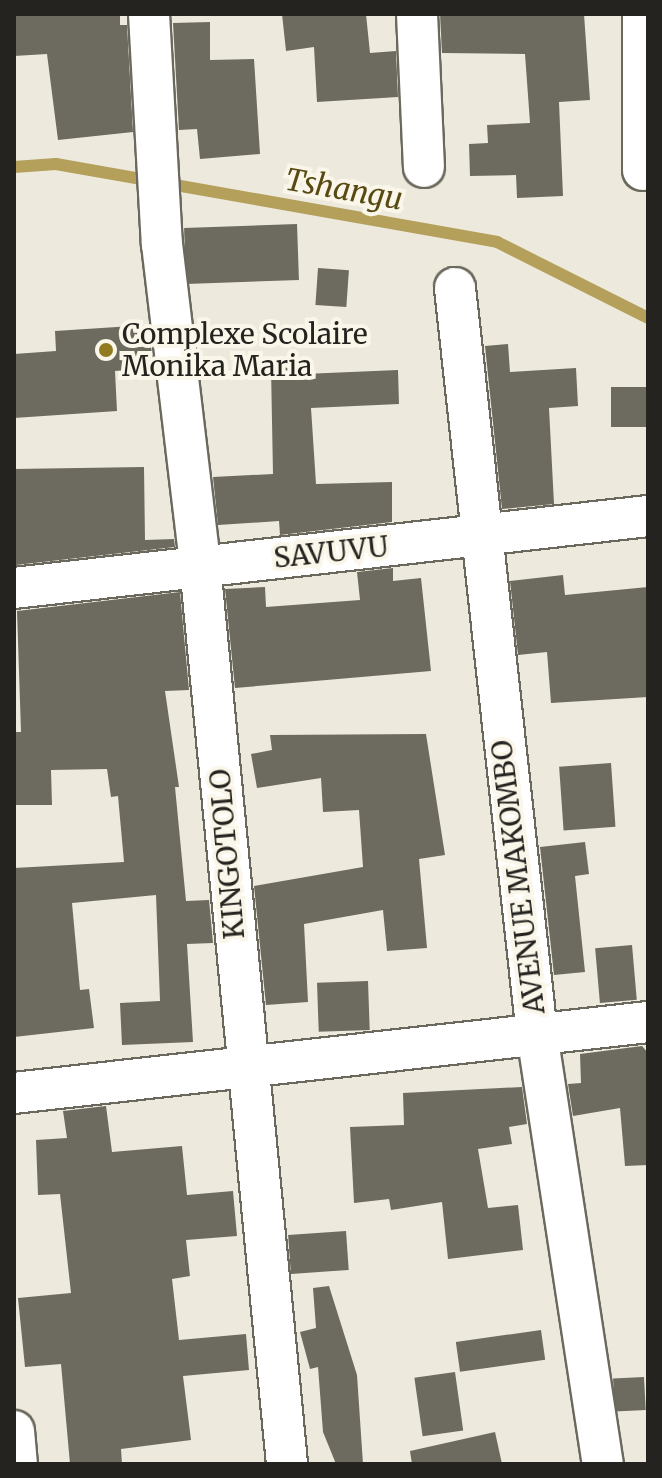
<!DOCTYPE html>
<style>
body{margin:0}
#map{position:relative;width:662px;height:1478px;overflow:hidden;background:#ede9dd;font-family:Merriweather,serif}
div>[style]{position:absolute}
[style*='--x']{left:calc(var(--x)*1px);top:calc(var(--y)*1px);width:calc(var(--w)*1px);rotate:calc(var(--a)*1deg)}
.stream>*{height:12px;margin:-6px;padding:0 6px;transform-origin:6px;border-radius:6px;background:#b4a05b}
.building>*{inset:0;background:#6d6a5f;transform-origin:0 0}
.roads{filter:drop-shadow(2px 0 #6b685d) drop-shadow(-2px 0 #6b685d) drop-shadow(0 2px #6b685d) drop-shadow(0 -2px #6b685d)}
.street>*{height:40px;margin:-20px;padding:0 20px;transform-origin:20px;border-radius:20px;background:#fff}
.dots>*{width:22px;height:22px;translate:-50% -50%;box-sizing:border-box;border:4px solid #faf7ea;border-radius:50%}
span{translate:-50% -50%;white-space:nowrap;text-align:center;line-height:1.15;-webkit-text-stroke:8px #faf7ea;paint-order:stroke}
.poi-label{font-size:28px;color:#25231f}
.left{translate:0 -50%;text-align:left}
.street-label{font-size:28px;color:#25231f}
.water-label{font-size:30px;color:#594a14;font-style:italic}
.frame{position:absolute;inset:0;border:16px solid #25231f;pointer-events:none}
</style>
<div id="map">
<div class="stream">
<i style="--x:14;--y:167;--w:42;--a:-4.1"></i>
<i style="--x:56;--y:164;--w:448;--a:10"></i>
<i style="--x:497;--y:242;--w:169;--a:26.7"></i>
</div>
<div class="building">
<i style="clip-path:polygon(14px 14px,120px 14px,120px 25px,127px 25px,133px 132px,58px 140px,47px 54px,14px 56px)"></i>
<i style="clip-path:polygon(282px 14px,366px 14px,370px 53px,396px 51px,398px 97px,317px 102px,314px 47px,286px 51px)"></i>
<i style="clip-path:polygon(440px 14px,584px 14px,590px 100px,559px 102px,563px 196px,517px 198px,516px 175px,470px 176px,469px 144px,488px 143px,487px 125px,530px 123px,525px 54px,442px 53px)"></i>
<i style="clip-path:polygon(210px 22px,210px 60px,254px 59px,260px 154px,200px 159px,197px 129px,179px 130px,173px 23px)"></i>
<i style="left:297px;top:224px;width:56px;height:113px;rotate:88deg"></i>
<i style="left:318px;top:268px;width:31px;height:37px;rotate:4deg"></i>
<i style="clip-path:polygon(148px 325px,154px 368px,115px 371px,117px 411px,14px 418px,14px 354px,56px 351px,55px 331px)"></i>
<i style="clip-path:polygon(508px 344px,510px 372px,576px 368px,578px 406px,549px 408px,554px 504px,502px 509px,485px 346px)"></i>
<i style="clip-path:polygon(304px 367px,304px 374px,398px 370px,399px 404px,311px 408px,316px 484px,392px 482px,392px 522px,280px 535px,279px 521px,218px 525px,213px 477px,273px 474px,271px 368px)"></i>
<i style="left:648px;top:387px;width:40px;height:37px;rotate:90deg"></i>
<i style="clip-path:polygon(144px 467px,145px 540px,174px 539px,175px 547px,16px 565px,14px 469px)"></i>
<i style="clip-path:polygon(393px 568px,393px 581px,421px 578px,431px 671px,235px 688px,225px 589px,265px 587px,266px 607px,360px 600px,357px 572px)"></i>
<i style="clip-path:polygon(563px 575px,565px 595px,648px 587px,648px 697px,551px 703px,547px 652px,518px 655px,510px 581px)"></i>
<i style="clip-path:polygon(180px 592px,189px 690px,165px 691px,179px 787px,175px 787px,186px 901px,209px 900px,213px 943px,187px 944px,193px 1042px,122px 1045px,120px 1003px,160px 1001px,156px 895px,72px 903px,80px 990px,89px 989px,94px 1028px,14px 1037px,14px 868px,124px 862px,118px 796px,111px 797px,107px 769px,51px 770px,52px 805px,14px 805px,14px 732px,21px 732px,17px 611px)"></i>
<i style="clip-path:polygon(426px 734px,445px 855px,419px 859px,427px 948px,387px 951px,383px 910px,304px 924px,308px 1002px,266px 1005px,254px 886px,363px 867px,359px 810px,323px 812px,321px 778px,257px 788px,251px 754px,272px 750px,270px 735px)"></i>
<i style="left:611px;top:763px;width:64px;height:52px;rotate:86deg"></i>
<i style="clip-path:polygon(585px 842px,589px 874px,575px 876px,585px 972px,554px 975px,540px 847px)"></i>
<i style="left:632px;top:945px;width:55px;height:37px;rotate:85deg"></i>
<i style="left:368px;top:981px;width:49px;height:51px;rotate:88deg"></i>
<i style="clip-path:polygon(642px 1046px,648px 1053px,648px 1165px,625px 1166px,620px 1108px,573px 1116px,568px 1084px,581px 1083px,580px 1054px)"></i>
<i style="clip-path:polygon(522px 1087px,527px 1124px,509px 1127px,512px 1144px,478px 1149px,488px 1208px,518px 1205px,523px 1250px,448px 1259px,442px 1202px,391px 1210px,389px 1199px,354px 1203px,350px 1127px,404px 1125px,403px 1093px)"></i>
<i style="clip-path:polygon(106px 1106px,112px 1152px,182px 1146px,187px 1195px,233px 1191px,237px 1236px,186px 1240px,190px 1276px,172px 1279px,179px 1340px,246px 1334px,249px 1370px,183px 1376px,191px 1440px,121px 1449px,122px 1464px,70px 1464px,61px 1364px,25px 1367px,18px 1298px,71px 1293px,60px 1194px,38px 1195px,36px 1140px,67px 1138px,63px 1111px)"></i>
<i style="left:346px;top:1231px;width:39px;height:58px;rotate:86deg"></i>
<i style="clip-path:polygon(329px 1286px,357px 1375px,363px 1464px,336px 1464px,323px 1432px,318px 1367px,310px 1369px,300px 1332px,316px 1328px,313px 1288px)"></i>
<i style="left:541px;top:1330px;width:30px;height:86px;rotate:82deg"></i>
<i style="left:455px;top:1372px;width:59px;height:41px;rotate:82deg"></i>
<i style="left:644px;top:1377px;width:33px;height:31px;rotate:87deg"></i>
<i style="clip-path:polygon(495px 1432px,502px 1464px,412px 1464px,410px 1451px)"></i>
</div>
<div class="roads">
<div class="street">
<i style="--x:149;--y:14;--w:230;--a:86.8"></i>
<i style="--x:162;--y:244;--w:323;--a:83.2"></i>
<i style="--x:200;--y:565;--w:903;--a:84.47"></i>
<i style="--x:417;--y:14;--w:153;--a:87.4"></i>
<i style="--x:643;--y:14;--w:156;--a:90"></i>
<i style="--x:455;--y:288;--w:750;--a:83.73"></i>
<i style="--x:537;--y:1034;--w:435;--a:81.3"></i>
<i style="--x:14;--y:588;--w:638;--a:-6.48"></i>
<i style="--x:14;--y:1093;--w:638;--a:-6.39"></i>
<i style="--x:14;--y:1431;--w:33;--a:85"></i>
</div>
</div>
<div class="dots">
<i style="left:106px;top:350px;background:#927a21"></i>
</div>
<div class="poi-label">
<span class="left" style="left:122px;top:350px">Complexe Scolaire<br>Monika Maria</span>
</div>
<div class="street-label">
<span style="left:331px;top:552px;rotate:-6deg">SAVUVU</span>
<span style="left:227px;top:854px;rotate:-95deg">KINGOTOLO</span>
<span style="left:518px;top:877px;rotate:-97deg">AVENUE MAKOMBO</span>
</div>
<div class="water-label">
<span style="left:344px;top:189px;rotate:10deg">Tshangu</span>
</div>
<div class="frame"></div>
</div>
